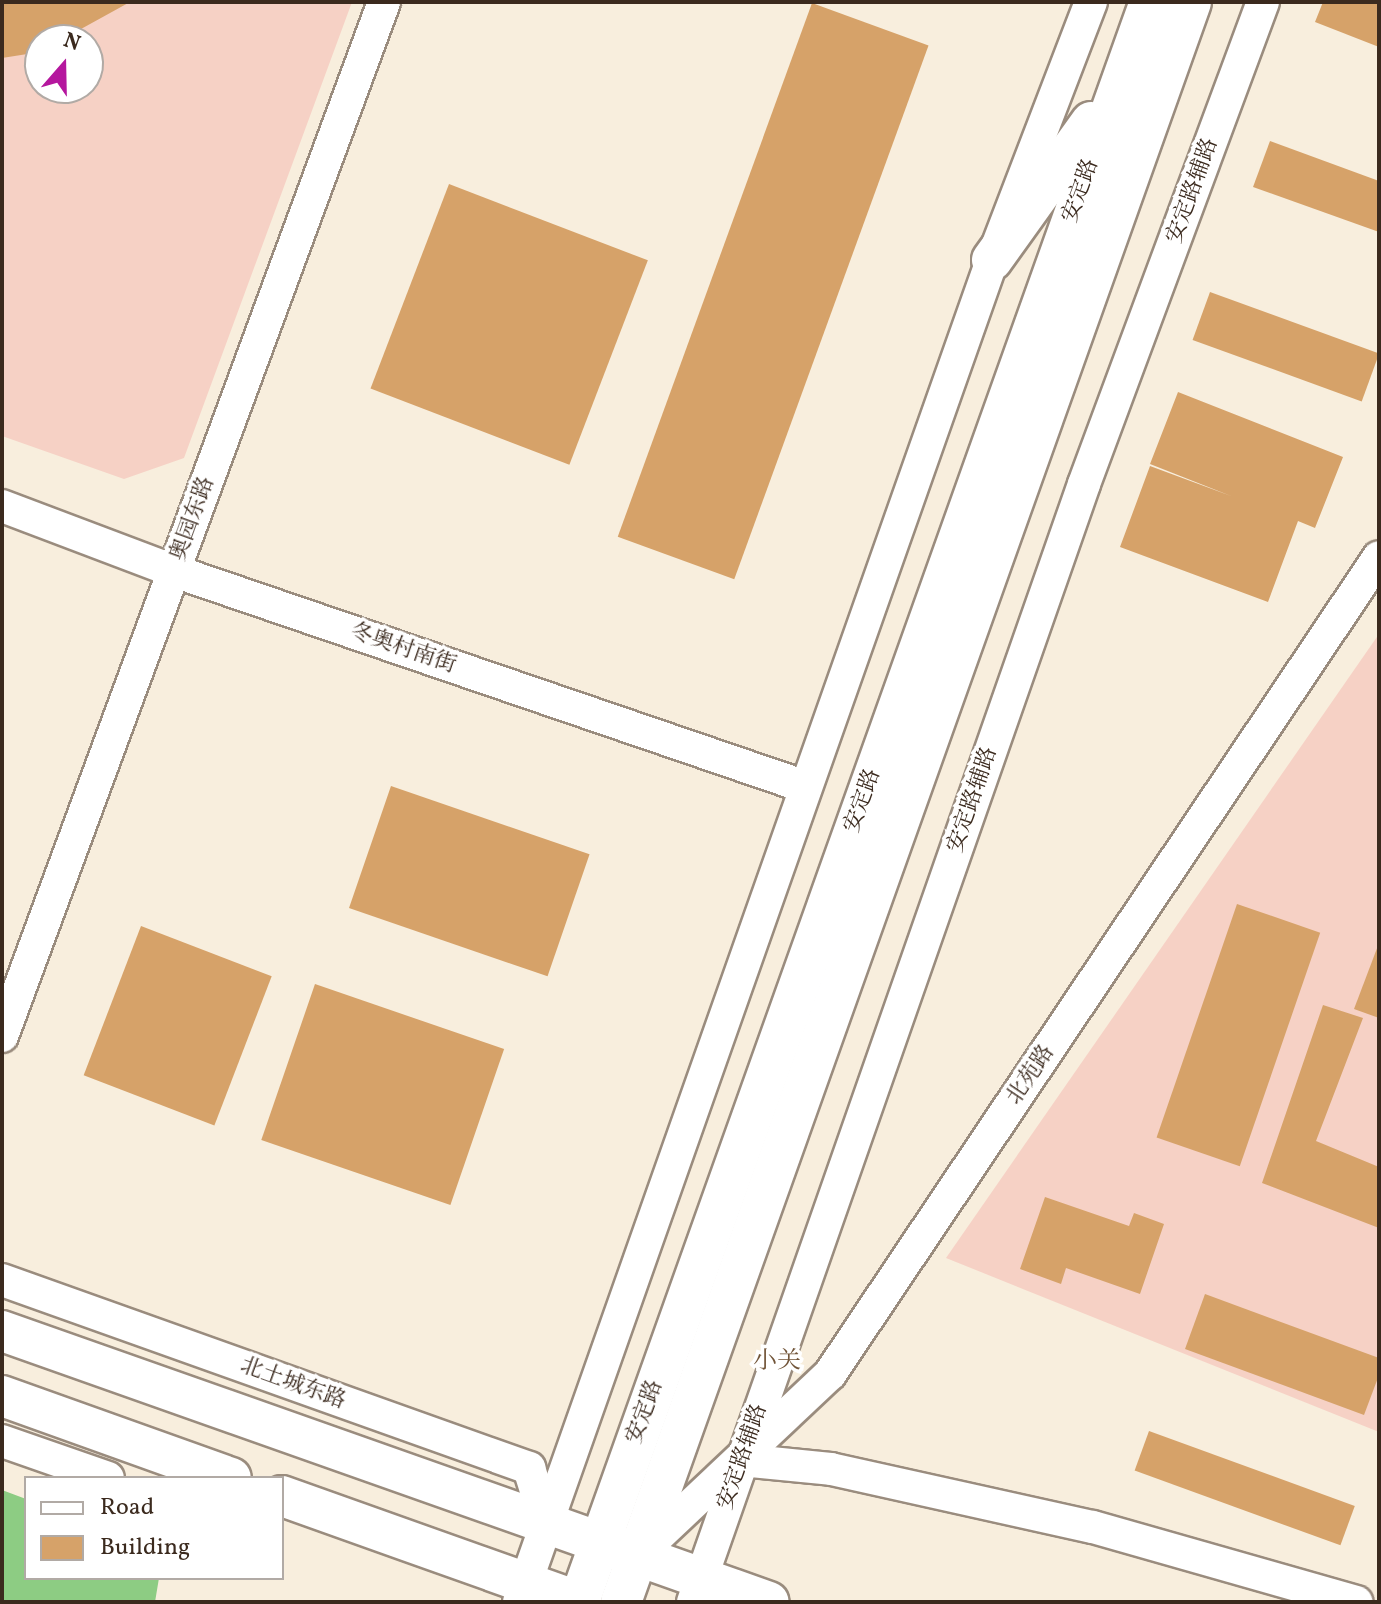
<!DOCTYPE html>
<meta charset="utf-8">
<style>
body{margin:0}
#map{position:relative;width:1381px;height:1604px;overflow:hidden;background:#f8eedd;font-family:Vollkorn,"Noto Serif SC",serif}
div>[style]{position:absolute}
[style*='--x']{left:calc(var(--x)*1px);top:calc(var(--y)*1px);width:calc(var(--w)*1px);rotate:calc(var(--a)*1deg)}
.built>*{inset:0;background:#f6d1c5}
.green>*{inset:0;background:#8dcc83}
.building>*{inset:0;background:#d6a269;transform-origin:0 0}
.roads{filter:drop-shadow(2px 0 #9a8c7e) drop-shadow(-2px 0 #9a8c7e) drop-shadow(0 2px #9a8c7e) drop-shadow(0 -2px #9a8c7e)}
.minor>*{height:32px;margin:-16px;padding:0 16px;transform-origin:16px;border-radius:16px;background:#fff}
.major>*{height:40px;margin:-20px;padding:0 20px;transform-origin:20px;border-radius:20px;background:#fff}
span{translate:-50% -50%;white-space:nowrap;text-align:center;line-height:1.15;-webkit-text-stroke:7px #fff;paint-order:stroke}
.street-label{font-size:22px;color:#3b2a1e}
.neighbourhood-label{font-size:24px;color:#715438}
.frame{position:absolute;inset:0;border:4px solid #3b2a1e;pointer-events:none}
.legend{position:absolute;left:24px;top:1476px;width:260px;height:104px;box-sizing:border-box;background:#fff;border:2px solid #b1aaa5;margin:0;padding:10px 14px;list-style:none;font-size:24px;color:#3b2a1e}
.legend li{display:flex;align-items:center;gap:16px;height:40px}
.legend b{width:40px;border:2px solid #b1aaa5}
.north{position:absolute;left:24px;top:24px;width:80px;height:80px;box-sizing:border-box;background:#fff;border:2px solid #b1aaa5;border-radius:50%;rotate:20deg;font-size:22px;font-weight:700;line-height:32px;text-align:center;color:#3b2a1e}
.north::after{content:'';display:block;margin:auto;width:28px;height:36px;background:#b5179e;clip-path:polygon(50% 0,100% 100%,50% 72%,0 100%)}
</style>
<div id="map">
<div class="built">
<i style="clip-path:polygon(evenodd,2px 2px,352px 2px,184px 458px,124px 479px,2px 436px,2px 2px,40px 40px,88px 40px,88px 88px,40px 88px,40px 40px)"></i>
<i style="clip-path:polygon(1379px 634px,1379px 1432px,946px 1258px)"></i>
</div>
<div class="green">
<i style="clip-path:polygon(2px 1490px,26px 1499px,26px 1578px,159px 1578px,155px 1602px,2px 1602px)"></i>
</div>
<div class="building">
<i style="clip-path:polygon(2px 2px,130px 2px,61px 40px,40px 40px,40px 52px,2px 58px)"></i>
<i style="clip-path:polygon(1323px 2px,1379px 2px,1379px 47px,1315px 22px)"></i>
<i style="left:812px;top:3px;width:124px;height:568px;rotate:20deg"></i>
<i style="clip-path:polygon(1270px 141px,1379px 181px,1379px 232px,1253px 187px)"></i>
<i style="left:449px;top:184px;width:213px;height:219px;rotate:21deg"></i>
<i style="left:1210px;top:292px;width:180px;height:51px;rotate:20deg"></i>
<i style="clip-path:polygon(1178px 392px,1343px 457px,1315px 528px,1298px 521px,1268px 602px,1120px 547px,1150px 466px,1231px 496px,1150px 464px)"></i>
<i style="left:391px;top:786px;width:210px;height:129px;rotate:19deg"></i>
<i style="left:1237px;top:904px;width:88px;height:247px;rotate:19deg"></i>
<i style="left:141px;top:926px;width:140px;height:160px;rotate:21deg"></i>
<i style="clip-path:polygon(1379px 943px,1379px 1018px,1354px 1009px)"></i>
<i style="left:315px;top:984px;width:200px;height:165px;rotate:19deg"></i>
<i style="clip-path:polygon(1323px 1005px,1363px 1018px,1316px 1141px,1379px 1167px,1379px 1228px,1262px 1183px)"></i>
<i style="clip-path:polygon(1045px 1197px,1129px 1226px,1134px 1213px,1164px 1224px,1140px 1294px,1066px 1268px,1061px 1284px,1020px 1269px)"></i>
<i style="clip-path:polygon(1205px 1294px,1379px 1358px,1379px 1375px,1364px 1415px,1185px 1349px)"></i>
<i style="left:1149px;top:1431px;width:219px;height:42px;rotate:20deg"></i>
</div>
<div class="roads">
<div class="minor">
<i style="--x:2;--y:506;--w:184;--a:20.7"></i>
<i style="--x:174;--y:571;--w:668;--a:18.87"></i>
<i style="--x:2;--y:1036;--w:1102;--a:-69.72"></i>
<i style="--x:2;--y:1280;--w:560;--a:19.63"></i>
<i style="--x:529;--y:1468;--w:58;--a:72.8"></i>
<i style="--x:2;--y:1441;--w:112;--a:19.2"></i>
<i style="--x:741;--y:1460;--w:90;--a:5.7"></i>
<i style="--x:831;--y:1469;--w:268;--a:12.5"></i>
<i style="--x:1093;--y:1527;--w:274;--a:15.9"></i>
<i style="--x:638;--y:1555;--w:264;--a:-43.3"></i>
<i style="--x:830;--y:1374;--w:984;--a:-56.1"></i>
<i style="--x:519;--y:1602;--w:1423;--a:-70.58"></i>
<i style="--x:992;--y:260;--w:276;--a:-69"></i>
<i style="--x:693;--y:1602;--w:1184;--a:-70.72"></i>
<i style="--x:1084;--y:484;--w:514;--a:-69.63"></i>
</div>
<div class="major">
<i style="--x:992;--y:260;--w:170;--a:-54.3"></i>
<i style="--x:2;--y:1331;--w:813;--a:19.46"></i>
<i style="--x:2;--y:1396;--w:243;--a:19.7"></i>
<i style="--x:282;--y:1496;--w:315;--a:19.6"></i>
<i style="--x:579;--y:1602;--w:1699;--a:-70.36"></i>
<i style="--x:621;--y:1602;--w:1698;--a:-70.39"></i>
</div>
</div>
<div class="street-label">
<span style="left:1081px;top:191px;rotate:-70deg">安定路</span>
<span style="left:1193px;top:191px;rotate:-70deg">安定路辅路</span>
<span style="left:193px;top:519px;rotate:-70deg">奥园东路</span>
<span style="left:403px;top:649px;rotate:19deg">冬奥村南街</span>
<span style="left:973px;top:800px;rotate:-71deg">安定路辅路</span>
<span style="left:863px;top:801px;rotate:-70deg">安定路</span>
<span style="left:1031px;top:1075px;rotate:-56deg">北苑路</span>
<span style="left:293px;top:1384px;rotate:20deg">北土城东路</span>
<span style="left:645px;top:1412px;rotate:-70deg">安定路</span>
<span style="left:743px;top:1457px;rotate:-71deg">安定路辅路</span>
</div>
<div class="neighbourhood-label">
<span style="left:777px;top:1363px">小关</span>
</div>
<div class="frame"></div>
<ul class="legend">
<li><b style="height:10px;background:#fff"></b>Road</li>
<li><b style="height:22px;background:#d6a269"></b>Building</li>
</ul>
<div class="north">N</div>
</div>
